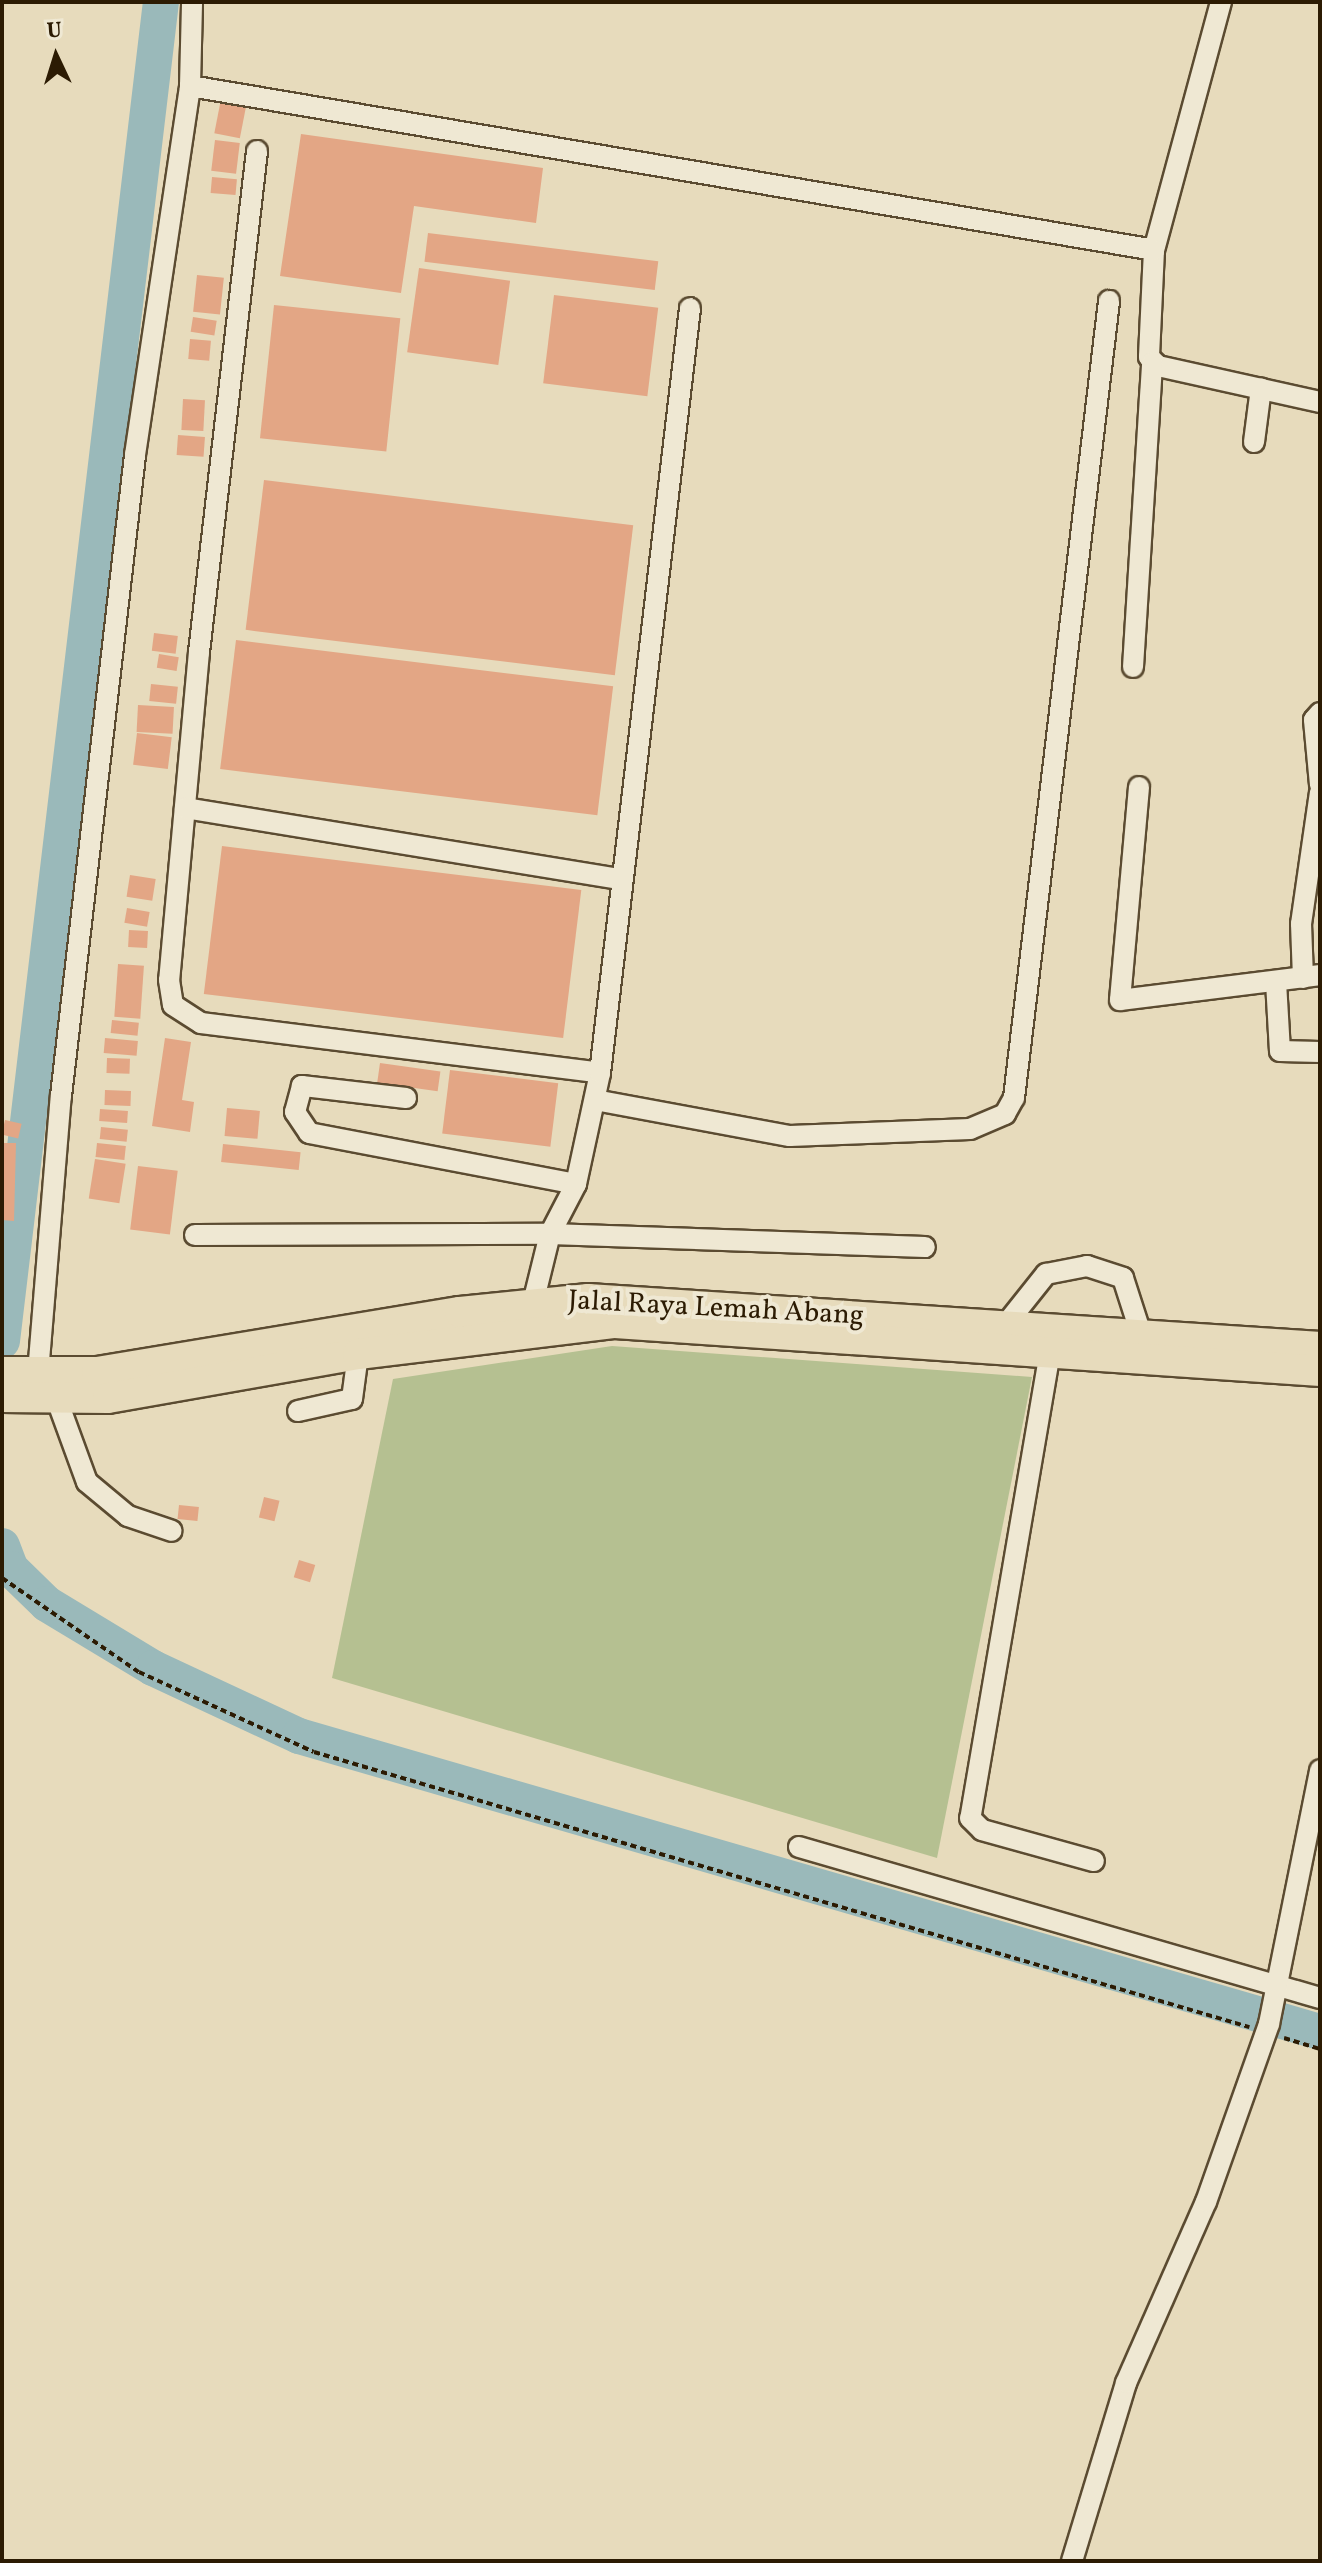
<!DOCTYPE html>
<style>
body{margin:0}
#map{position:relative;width:1322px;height:2563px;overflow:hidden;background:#e7dbbc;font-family:Vollkorn,serif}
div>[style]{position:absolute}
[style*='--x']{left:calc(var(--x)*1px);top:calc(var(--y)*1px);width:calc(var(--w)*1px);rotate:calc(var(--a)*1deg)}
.green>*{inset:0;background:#b5c091}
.river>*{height:36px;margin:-18px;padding:0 18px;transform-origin:18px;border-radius:18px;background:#9ab9ba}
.building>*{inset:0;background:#e3a685;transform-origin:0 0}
.path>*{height:4px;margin-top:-2px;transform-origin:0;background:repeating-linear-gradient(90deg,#2c1b03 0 6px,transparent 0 10px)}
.roads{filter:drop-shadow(2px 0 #5b4b31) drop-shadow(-2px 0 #5b4b31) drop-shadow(0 2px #5b4b31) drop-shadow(0 -2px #5b4b31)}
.minor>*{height:20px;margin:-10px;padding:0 10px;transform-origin:10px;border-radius:10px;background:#efe8d3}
.highway>*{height:30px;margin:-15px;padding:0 15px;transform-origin:15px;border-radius:15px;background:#e7dbbc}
span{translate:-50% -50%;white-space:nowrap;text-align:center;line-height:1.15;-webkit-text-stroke:8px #efe8d3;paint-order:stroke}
.street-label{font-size:28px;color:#2c1b03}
.frame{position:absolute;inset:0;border:4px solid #2c1b03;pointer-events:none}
.north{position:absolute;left:16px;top:16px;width:80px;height:80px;-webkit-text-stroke:6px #efe8d3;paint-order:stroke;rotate:356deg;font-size:22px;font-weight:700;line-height:32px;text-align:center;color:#2c1b03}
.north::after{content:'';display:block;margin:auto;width:28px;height:36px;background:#2c1b03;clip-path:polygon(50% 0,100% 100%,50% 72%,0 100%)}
</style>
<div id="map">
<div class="green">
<i style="clip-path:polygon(612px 1346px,1032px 1377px,937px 1858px,332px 1678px,393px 1379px)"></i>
</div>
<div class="river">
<i style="--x:2;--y:1341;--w:1348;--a:-83.23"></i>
<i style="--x:2;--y:1546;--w:25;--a:69"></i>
<i style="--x:11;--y:1569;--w:50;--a:44.2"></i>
<i style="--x:47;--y:1604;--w:124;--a:31.1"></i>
<i style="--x:153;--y:1668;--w:161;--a:25"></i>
<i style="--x:299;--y:1736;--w:1063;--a:16.17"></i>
</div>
<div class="building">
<i style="left:221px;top:99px;width:26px;height:35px;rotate:11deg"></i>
<i style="clip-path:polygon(301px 134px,543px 168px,536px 223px,414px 206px,401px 293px,280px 276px)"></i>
<i style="left:215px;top:140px;width:25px;height:31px;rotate:7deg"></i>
<i style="left:212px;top:177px;width:25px;height:16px;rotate:5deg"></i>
<i style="left:428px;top:233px;width:232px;height:29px;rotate:7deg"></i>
<i style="left:419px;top:268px;width:92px;height:85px;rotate:8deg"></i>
<i style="left:197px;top:275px;width:27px;height:37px;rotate:6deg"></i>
<i style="left:554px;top:295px;width:105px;height:89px;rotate:7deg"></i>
<i style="left:274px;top:305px;width:127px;height:134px;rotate:6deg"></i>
<i style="left:193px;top:317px;width:24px;height:15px;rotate:9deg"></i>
<i style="left:190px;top:339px;width:21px;height:20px;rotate:5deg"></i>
<i style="left:183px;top:399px;width:22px;height:31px;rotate:3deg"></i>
<i style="left:178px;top:435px;width:27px;height:20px;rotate:4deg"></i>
<i style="left:264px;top:480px;width:372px;height:151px;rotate:7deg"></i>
<i style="left:154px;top:633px;width:24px;height:18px;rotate:7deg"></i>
<i style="left:236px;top:640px;width:380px;height:130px;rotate:7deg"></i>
<i style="left:159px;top:654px;width:20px;height:14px;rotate:9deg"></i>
<i style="left:151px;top:684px;width:27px;height:17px;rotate:6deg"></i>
<i style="left:138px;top:705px;width:36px;height:27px;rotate:3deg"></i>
<i style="left:137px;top:733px;width:35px;height:32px;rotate:7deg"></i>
<i style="left:222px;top:846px;width:362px;height:149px;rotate:7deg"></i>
<i style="left:130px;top:875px;width:26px;height:22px;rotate:9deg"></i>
<i style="left:127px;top:908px;width:23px;height:15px;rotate:10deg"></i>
<i style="left:129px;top:930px;width:19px;height:17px;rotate:3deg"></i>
<i style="left:118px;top:964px;width:26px;height:53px;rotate:4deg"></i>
<i style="left:112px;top:1020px;width:27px;height:13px;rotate:6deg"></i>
<i style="left:105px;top:1038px;width:33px;height:15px;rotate:5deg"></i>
<i style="clip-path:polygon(165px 1038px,191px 1042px,182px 1100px,194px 1102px,190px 1132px,152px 1126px)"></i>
<i style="left:107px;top:1058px;width:23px;height:15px;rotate:2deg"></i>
<i style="left:380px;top:1063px;width:61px;height:20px;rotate:8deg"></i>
<i style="left:450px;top:1070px;width:109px;height:64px;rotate:7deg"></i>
<i style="left:105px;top:1090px;width:26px;height:15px;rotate:2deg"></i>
<i style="left:227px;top:1108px;width:33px;height:28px;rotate:5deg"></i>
<i style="left:100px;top:1109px;width:28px;height:12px;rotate:4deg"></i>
<i style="left:5px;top:1120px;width:17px;height:15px;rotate:13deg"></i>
<i style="left:101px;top:1127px;width:27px;height:12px;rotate:6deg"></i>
<i style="clip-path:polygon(2px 1143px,16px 1143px,14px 1221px,2px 1220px)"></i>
<i style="left:97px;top:1143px;width:29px;height:14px;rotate:6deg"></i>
<i style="left:223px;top:1144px;width:78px;height:18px;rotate:6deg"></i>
<i style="left:95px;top:1159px;width:31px;height:40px;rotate:9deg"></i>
<i style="left:138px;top:1166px;width:40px;height:64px;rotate:7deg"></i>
<i style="left:264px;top:1497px;width:16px;height:21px;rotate:14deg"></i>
<i style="left:179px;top:1505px;width:20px;height:14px;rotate:6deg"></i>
<i style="left:299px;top:1560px;width:17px;height:18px;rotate:17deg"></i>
</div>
<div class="path">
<i style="--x:2;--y:1578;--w:166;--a:34.5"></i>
<i style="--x:139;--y:1672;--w:192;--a:24.6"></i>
<i style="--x:314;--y:1752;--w:975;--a:16.39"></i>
<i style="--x:1284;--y:2038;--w:38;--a:17"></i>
</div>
<div class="roads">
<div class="minor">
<i style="--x:1221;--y:2;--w:257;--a:105.1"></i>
<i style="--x:1154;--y:250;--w:107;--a:92.7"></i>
<i style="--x:1149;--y:357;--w:13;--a:45"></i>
<i style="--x:1158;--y:366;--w:166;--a:12.5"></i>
<i style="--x:190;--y:86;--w:978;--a:9.65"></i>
<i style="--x:257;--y:151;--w:504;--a:96.6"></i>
<i style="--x:199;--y:652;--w:329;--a:95.2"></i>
<i style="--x:169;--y:980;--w:25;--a:81"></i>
<i style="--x:173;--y:1005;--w:33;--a:33"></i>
<i style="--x:201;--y:1023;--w:402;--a:7.1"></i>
<i style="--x:1254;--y:442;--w:54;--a:-82.6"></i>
<i style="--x:1133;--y:667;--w:305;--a:-86.4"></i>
<i style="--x:1320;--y:713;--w:9;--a:131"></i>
<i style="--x:1314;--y:720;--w:65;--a:84.7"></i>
<i style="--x:1139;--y:787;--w:214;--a:95.1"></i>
<i style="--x:1120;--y:1000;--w:202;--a:-7.1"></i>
<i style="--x:185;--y:808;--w:440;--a:9.3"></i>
<i style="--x:1303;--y:978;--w:54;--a:-92.1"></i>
<i style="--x:1301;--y:924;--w:133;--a:-81.8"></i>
<i style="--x:1276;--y:982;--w:69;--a:86.7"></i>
<i style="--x:1280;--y:1051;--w:40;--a:1.4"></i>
<i style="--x:406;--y:1098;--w:105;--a:-173.4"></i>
<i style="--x:302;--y:1086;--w:27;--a:105"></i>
<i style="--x:295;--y:1112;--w:25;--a:56"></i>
<i style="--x:309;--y:1133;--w:272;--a:10.8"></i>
<i style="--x:595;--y:1100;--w:198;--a:10.5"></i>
<i style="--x:790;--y:1136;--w:180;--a:-2.2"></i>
<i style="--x:970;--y:1129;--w:38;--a:-23"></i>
<i style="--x:1005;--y:1114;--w:18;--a:-61"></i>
<i style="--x:1014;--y:1098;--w:803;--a:-83.2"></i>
<i style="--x:195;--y:1235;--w:355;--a:-0.2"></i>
<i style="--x:550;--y:1234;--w:375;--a:2"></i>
<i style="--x:533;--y:1303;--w:71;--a:-76.2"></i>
<i style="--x:550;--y:1234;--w:56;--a:-62.5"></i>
<i style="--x:576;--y:1184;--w:114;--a:-77.8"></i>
<i style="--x:600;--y:1073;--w:770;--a:-83.29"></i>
<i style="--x:1007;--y:1323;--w:63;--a:-51.5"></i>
<i style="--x:1046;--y:1274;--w:42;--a:-11"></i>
<i style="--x:1087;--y:1266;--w:38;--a:18"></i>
<i style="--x:1123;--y:1278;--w:59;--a:72.2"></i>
<i style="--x:1050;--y:1352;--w:473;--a:99.7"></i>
<i style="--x:970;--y:1818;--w:17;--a:45"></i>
<i style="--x:982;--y:1830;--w:116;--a:15.5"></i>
<i style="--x:38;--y:1373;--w:278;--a:-85.3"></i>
<i style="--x:61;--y:1096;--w:645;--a:-83.41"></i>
<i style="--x:135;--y:455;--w:373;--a:-81.5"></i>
<i style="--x:190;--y:86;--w:84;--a:-88.6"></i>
<i style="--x:57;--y:1400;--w:87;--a:69.9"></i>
<i style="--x:87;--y:1482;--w:53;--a:39.7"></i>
<i style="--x:128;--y:1516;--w:46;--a:18.8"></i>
<i style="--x:298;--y:1411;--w:55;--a:-12.5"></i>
<i style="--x:352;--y:1399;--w:45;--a:-82.4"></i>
<i style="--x:799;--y:1847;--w:542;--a:16.16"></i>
<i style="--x:1072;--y:2561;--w:186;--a:-73.1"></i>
<i style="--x:1126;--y:2383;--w:198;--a:-66.2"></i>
<i style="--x:1206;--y:2202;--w:189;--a:-70.5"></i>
<i style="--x:1269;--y:2024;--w:259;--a:-78.6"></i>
</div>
<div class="highway">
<i style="--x:2;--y:1372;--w:95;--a:0"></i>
<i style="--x:97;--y:1372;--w:368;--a:-9.4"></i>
<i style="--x:460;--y:1312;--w:129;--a:-5.8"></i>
<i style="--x:588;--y:1299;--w:734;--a:3.75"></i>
<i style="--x:2;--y:1397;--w:106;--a:0.5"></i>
<i style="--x:108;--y:1398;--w:254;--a:-10"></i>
<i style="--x:358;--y:1354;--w:259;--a:-6.9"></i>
<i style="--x:615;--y:1323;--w:707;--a:3.89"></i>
</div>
</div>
<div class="street-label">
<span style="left:716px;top:1309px;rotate:3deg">Jalal Raya Lemah Abang</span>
</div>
<div class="frame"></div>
<div class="north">U</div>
</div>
